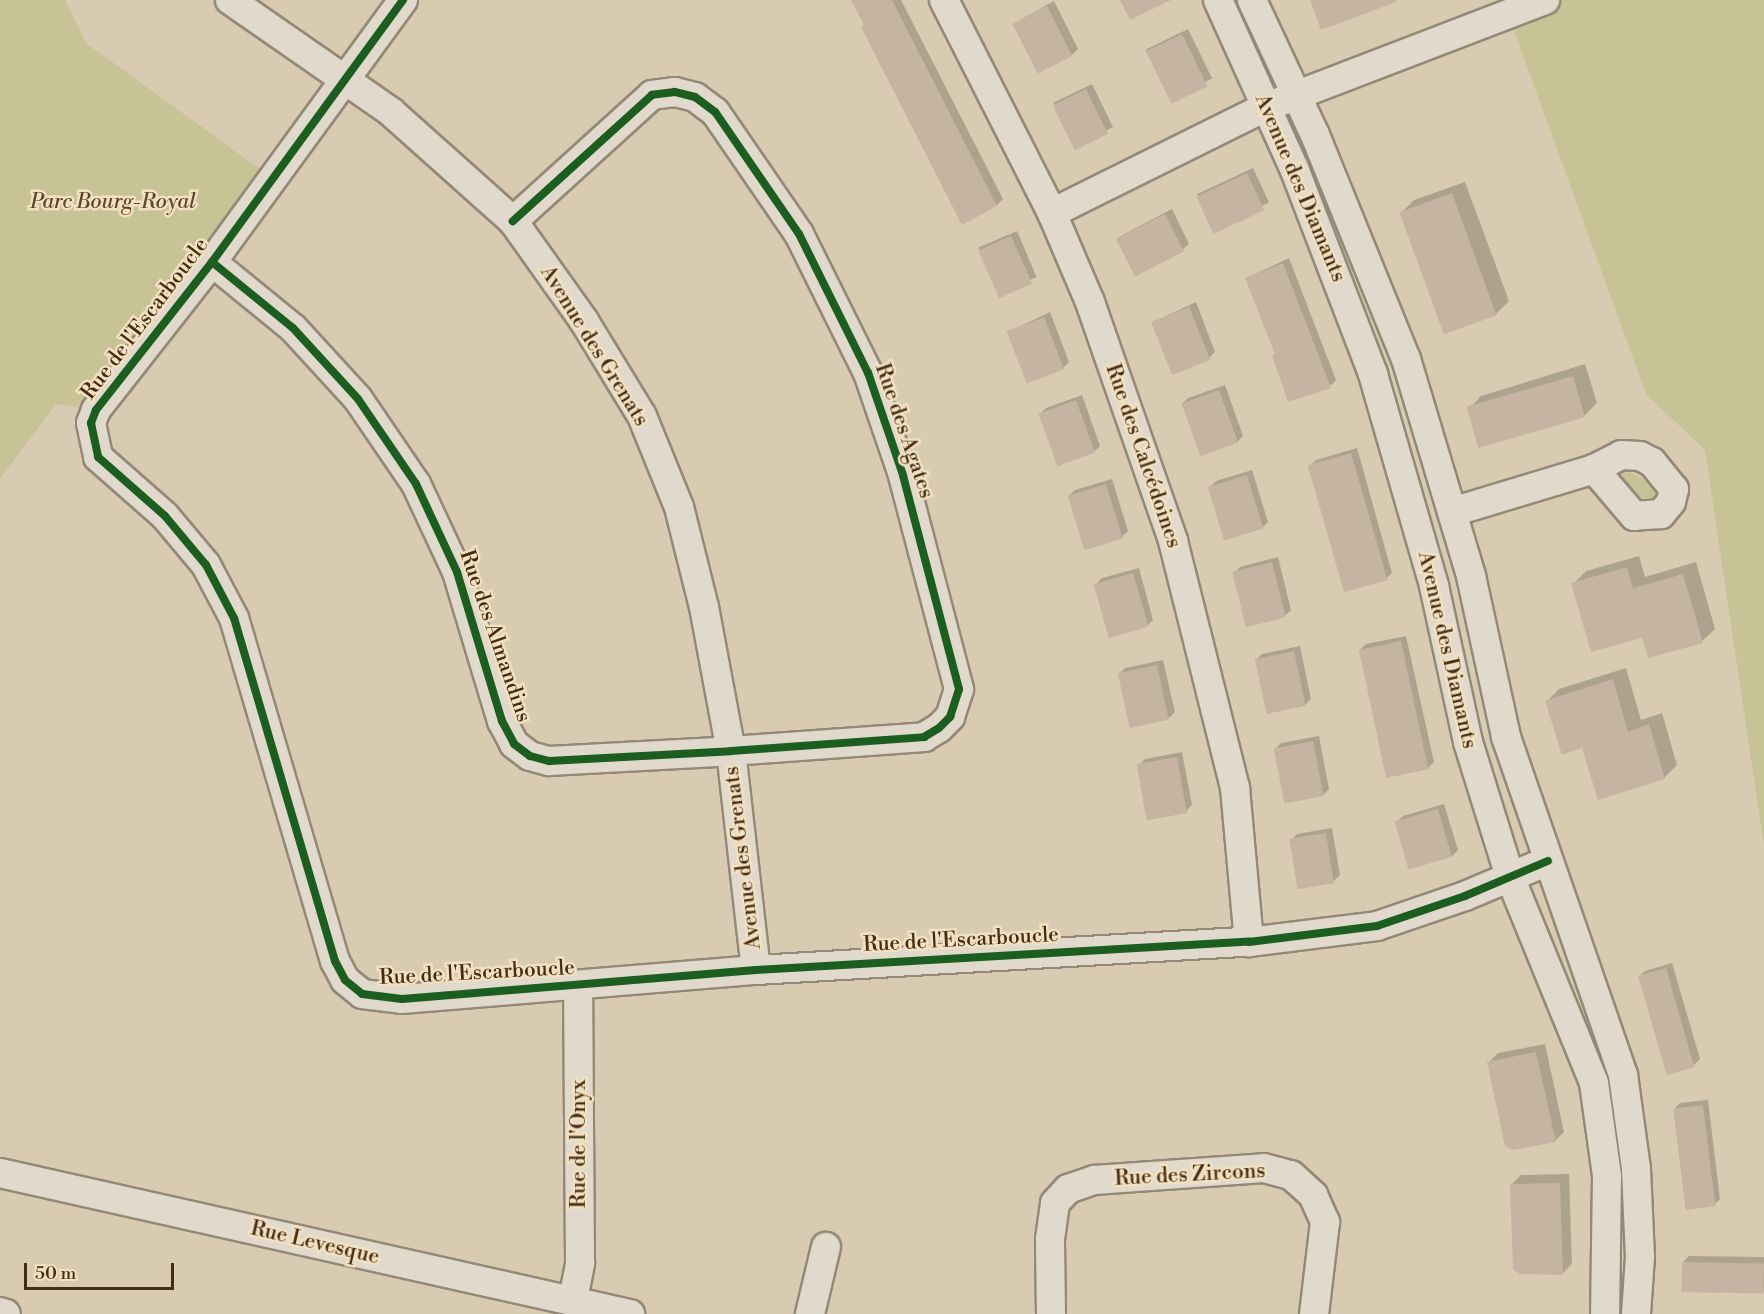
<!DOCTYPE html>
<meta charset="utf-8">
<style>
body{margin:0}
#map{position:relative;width:1764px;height:1314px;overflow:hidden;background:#d8cbb1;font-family:"Libre Bodoni",serif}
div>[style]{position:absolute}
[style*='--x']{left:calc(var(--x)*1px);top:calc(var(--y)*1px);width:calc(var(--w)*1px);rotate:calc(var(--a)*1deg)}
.green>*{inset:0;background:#c8c297}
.shadow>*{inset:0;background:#0003;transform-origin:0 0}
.building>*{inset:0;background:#c5b4a1;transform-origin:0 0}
.roads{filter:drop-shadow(2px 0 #948977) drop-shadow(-2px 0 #948977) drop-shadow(0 2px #948977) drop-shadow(0 -2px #948977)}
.minor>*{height:28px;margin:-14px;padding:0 14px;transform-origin:14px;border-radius:14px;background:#e0d9cc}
.cycleway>*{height:8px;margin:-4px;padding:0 4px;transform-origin:4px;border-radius:4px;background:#1b5e20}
span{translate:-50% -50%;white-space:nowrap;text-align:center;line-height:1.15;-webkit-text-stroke:5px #f1e1c1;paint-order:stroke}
.street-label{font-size:21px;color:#452c13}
.park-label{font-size:21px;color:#5c4829;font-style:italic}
.scale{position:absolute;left:24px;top:1263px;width:150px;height:27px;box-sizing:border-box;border:3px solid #452c13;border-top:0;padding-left:8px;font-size:18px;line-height:21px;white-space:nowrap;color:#452c13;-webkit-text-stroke:4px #f1e1c1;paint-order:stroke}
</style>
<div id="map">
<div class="green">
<i style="clip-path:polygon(0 0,65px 0,86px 43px,271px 177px,96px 410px,56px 404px,0 479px)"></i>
<i style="clip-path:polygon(1545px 0,1764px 0,1764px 846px,1705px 450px,1646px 394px,1514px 31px,1509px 13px)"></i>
<i style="clip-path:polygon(1619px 467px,1654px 484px,1658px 490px,1655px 501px,1644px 505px,1637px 499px,1616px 469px)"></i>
</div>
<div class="shadow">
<i style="clip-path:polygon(853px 0,901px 0,1003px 199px,997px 205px,962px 222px)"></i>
<i style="clip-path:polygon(1054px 1px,1078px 49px,1072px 55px,1013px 24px)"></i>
<i style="left:1188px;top:29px;width:55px;height:47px;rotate:64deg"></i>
<i style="left:1092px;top:84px;width:48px;height:43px;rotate:64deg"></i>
<i style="left:1253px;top:168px;width:38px;height:62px;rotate:65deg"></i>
<i style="clip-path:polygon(1465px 182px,1509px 301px,1496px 314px,1401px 213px,1414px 200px)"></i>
<i style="clip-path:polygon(1172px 209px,1189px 244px,1183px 249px,1117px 238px)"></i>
<i style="left:1017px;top:231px;width:50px;height:42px;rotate:67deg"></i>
<i style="clip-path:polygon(1289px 258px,1336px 380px,1330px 386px,1276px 353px,1247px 278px)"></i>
<i style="clip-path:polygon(1196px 302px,1215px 352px,1209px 358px,1153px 322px)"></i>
<i style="clip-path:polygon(1050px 312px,1069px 362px,1063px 368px,1008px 332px)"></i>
<i style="clip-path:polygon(1585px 364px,1597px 403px,1584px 416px,1469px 409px,1481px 396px)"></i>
<i style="clip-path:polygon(1225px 385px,1243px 436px,1237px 442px,1182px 404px,1188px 398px)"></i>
<i style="clip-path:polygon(1082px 395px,1100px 446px,1094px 452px,1040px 414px,1046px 408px)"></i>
<i style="clip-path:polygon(1357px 448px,1392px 573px,1386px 579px,1310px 466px,1316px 460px)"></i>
<i style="clip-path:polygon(1252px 470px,1268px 522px,1262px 528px,1210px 487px,1216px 481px)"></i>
<i style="clip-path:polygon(1112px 479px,1128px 531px,1122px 537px,1069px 496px,1075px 490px)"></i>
<i style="clip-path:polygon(1639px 556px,1645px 577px,1696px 562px,1715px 629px,1702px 641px,1643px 636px,1573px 584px,1586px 571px)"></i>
<i style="clip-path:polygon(1278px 557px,1291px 610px,1285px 616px,1234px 573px,1240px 567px)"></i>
<i style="clip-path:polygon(1139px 568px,1153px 620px,1147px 626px,1096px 584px,1102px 578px)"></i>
<i style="clip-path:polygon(1406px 636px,1434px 762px,1428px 768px,1360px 650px,1366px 644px)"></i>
<i style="clip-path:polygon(1300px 646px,1311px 699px,1305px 705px,1256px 660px,1262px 654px)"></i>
<i style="clip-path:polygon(1163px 660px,1175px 712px,1169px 718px,1119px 674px,1125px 668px)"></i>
<i style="clip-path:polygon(1626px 668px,1641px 720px,1662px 713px,1677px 765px,1664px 778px,1583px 746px,1547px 701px,1559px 689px)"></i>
<i style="clip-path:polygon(1319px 736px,1329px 789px,1323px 795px,1275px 749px,1281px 743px)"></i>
<i style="clip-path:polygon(1182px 752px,1192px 805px,1186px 811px,1139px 765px,1145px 759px)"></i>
<i style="clip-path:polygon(1444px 804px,1458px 850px,1452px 856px,1397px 822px,1403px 816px)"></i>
<i style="clip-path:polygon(1332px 828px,1340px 875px,1334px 881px,1291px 840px,1297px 834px)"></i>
<i style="clip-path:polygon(1672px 963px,1700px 1059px,1694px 1065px,1639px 977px,1645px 971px)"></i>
<i style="clip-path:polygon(1545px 1044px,1564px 1132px,1555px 1141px,1489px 1062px,1498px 1053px)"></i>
<i style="clip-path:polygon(1708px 1100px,1720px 1199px,1714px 1205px,1674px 1109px,1680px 1103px)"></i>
<i style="clip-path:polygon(1569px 1174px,1572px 1264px,1563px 1273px,1512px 1184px,1521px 1175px)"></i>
<i style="clip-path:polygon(1689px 1256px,1764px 1257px,1764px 1291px,1683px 1262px)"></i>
</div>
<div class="building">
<i style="clip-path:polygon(851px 0,892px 0,997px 206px,962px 225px,861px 27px,864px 25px)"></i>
<i style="clip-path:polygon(1120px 0,1171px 0,1130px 20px)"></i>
<i style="clip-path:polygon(1310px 0,1396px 0,1396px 2px,1321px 30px)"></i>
<i style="left:1047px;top:6px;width:56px;height:39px;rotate:63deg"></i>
<i style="left:1182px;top:34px;width:58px;height:40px;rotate:64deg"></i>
<i style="left:1086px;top:89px;width:50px;height:37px;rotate:64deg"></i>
<i style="left:1247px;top:173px;width:41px;height:56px;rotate:65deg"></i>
<i style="left:1452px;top:193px;width:130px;height:56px;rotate:70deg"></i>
<i style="left:1165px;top:214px;width:42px;height:55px;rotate:63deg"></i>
<i style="left:1011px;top:236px;width:52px;height:36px;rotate:66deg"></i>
<i style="clip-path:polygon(1283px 263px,1331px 388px,1288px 402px,1272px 355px,1275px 354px,1245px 278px)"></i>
<i style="left:1189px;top:307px;width:57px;height:41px;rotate:68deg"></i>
<i style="left:1044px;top:317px;width:56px;height:40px;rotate:69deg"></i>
<i style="left:1573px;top:376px;width:43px;height:111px;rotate:74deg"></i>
<i style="left:1219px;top:390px;width:56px;height:40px;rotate:70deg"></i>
<i style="left:1076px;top:400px;width:56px;height:40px;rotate:70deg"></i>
<i style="left:1351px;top:453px;width:132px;height:45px;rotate:74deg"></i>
<i style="left:1247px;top:475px;width:56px;height:41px;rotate:73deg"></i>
<i style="left:1106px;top:484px;width:57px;height:40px;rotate:73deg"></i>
<i style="left:1272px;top:562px;width:57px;height:41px;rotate:76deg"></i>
<i style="clip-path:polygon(1627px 567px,1633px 588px,1683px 574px,1703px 643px,1648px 658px,1642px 638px,1591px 652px,1571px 583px)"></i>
<i style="left:1133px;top:573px;width:56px;height:41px;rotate:74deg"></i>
<i style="left:1401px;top:641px;width:131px;height:43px;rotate:78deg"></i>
<i style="left:1294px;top:651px;width:56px;height:40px;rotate:78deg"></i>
<i style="left:1157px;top:665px;width:56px;height:40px;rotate:78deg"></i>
<i style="clip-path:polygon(1613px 679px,1628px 732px,1649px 724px,1665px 779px,1598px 800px,1582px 748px,1562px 755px,1545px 701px)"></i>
<i style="left:1313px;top:741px;width:56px;height:40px;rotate:79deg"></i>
<i style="left:1177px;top:757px;width:57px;height:41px;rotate:80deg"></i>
<i style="left:1438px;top:809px;width:50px;height:45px;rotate:74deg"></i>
<i style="left:1326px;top:833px;width:51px;height:37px;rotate:81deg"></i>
<i style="left:1666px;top:968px;width:103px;height:29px;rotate:74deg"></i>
<i style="clip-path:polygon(1536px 1052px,1556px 1142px,1513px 1150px,1505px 1146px,1487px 1062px)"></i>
<i style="left:1703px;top:1105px;width:102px;height:30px;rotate:83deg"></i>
<i style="clip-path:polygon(1560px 1183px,1563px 1275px,1520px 1274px,1513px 1269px,1510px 1184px)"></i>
<i style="left:1682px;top:1262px;width:82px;height:30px;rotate:1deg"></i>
</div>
<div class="roads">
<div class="minor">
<i style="--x:230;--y:0;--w:196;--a:34.8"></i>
<i style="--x:391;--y:112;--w:164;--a:41.8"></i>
<i style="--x:513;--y:221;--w:123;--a:54.6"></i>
<i style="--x:584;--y:321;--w:111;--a:58.6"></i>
<i style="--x:642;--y:416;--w:98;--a:67.9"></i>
<i style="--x:679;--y:507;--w:103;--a:76"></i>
<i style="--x:704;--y:607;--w:147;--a:79.4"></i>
<i style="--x:731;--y:751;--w:220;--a:83.5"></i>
<i style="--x:403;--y:0;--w:324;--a:126.1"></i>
<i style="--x:212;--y:262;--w:188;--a:128.1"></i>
<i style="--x:96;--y:410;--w:14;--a:111"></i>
<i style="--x:91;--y:423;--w:35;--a:78"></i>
<i style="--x:98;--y:457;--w:89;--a:41.4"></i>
<i style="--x:165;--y:516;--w:64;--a:50.1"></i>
<i style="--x:206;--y:565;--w:60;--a:62.2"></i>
<i style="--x:234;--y:618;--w:358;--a:73.6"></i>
<i style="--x:335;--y:961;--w:21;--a:62"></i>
<i style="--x:345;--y:980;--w:22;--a:39"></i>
<i style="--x:362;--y:994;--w:40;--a:7.1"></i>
<i style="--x:402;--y:999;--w:355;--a:-4.7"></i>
<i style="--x:756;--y:970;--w:494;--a:-3.3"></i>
<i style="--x:1249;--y:942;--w:129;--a:-7.1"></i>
<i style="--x:1377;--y:926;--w:93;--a:-18.8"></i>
<i style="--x:1465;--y:896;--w:90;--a:-22.9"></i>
<i style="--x:944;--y:0;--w:239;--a:63.1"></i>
<i style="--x:1052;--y:213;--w:97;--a:66.9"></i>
<i style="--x:1090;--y:302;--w:253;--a:70.8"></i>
<i style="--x:1173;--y:541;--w:255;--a:75.9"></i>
<i style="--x:1235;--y:788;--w:155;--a:84.8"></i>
<i style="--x:1218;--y:0;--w:184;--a:65.7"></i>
<i style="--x:1294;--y:168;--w:221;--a:69"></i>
<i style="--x:1373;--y:374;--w:221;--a:73.9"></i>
<i style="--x:1434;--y:586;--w:160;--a:77.7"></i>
<i style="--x:1468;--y:742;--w:141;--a:72.7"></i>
<i style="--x:1510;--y:877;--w:222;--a:67.8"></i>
<i style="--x:1594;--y:1083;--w:94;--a:82"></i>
<i style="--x:1607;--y:1176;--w:138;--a:90.8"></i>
<i style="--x:1252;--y:0;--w:149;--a:65"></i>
<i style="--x:1315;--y:135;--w:242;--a:67.9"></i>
<i style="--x:1406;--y:359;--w:227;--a:73.3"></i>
<i style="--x:1471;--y:576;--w:165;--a:77.7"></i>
<i style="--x:1506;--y:737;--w:358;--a:70.9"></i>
<i style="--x:1623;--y:1075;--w:95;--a:82.1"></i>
<i style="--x:1636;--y:1169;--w:88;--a:87.4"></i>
<i style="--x:1640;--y:1257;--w:57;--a:94"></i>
<i style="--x:1052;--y:213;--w:239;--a:-26.4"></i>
<i style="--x:1266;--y:107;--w:299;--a:-21"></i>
<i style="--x:212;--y:262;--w:104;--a:39.2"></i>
<i style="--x:293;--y:328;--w:96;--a:47.5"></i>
<i style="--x:358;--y:399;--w:103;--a:55.7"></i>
<i style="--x:416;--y:484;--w:97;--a:65"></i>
<i style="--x:457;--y:572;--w:156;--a:73.2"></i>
<i style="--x:502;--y:721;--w:26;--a:62"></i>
<i style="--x:514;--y:744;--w:20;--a:37"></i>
<i style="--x:530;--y:756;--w:20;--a:15"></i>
<i style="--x:549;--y:761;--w:182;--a:-3.1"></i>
<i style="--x:731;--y:751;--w:194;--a:-4.1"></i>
<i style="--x:924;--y:737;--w:17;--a:-31"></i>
<i style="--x:939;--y:728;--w:16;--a:-45"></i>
<i style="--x:950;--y:717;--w:29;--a:-72"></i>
<i style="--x:959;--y:689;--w:221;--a:-104.7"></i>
<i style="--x:903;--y:475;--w:108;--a:-108.9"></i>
<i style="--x:868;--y:373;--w:155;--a:-116.4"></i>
<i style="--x:799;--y:234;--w:148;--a:-124.5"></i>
<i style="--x:715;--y:112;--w:25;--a:-143"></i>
<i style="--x:695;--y:97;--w:21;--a:-166"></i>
<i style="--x:675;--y:92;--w:23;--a:173"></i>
<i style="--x:652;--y:95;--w:188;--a:137.8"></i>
<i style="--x:1452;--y:512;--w:148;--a:-16.8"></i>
<i style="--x:1594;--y:469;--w:30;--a:-27"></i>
<i style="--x:1621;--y:455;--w:19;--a:3"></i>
<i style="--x:1640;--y:456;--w:13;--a:27"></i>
<i style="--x:1652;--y:462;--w:35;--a:51"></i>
<i style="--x:1674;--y:489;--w:13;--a:103"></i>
<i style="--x:1671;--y:502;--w:16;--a:130"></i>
<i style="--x:1661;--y:514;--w:27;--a:176"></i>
<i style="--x:1634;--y:516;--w:62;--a:-130.4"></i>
<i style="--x:0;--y:1173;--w:646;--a:12.62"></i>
<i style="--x:573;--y:1300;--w:38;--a:-79"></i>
<i style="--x:580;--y:1263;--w:276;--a:-90.4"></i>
<i style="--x:0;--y:1312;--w:6;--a:18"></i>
<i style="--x:810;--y:1314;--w:69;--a:-76.6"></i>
<i style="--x:1051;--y:1314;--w:75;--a:-90.8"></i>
<i style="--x:1050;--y:1239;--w:36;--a:-82"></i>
<i style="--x:1055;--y:1203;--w:19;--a:-47"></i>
<i style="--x:1068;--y:1189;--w:28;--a:-19"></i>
<i style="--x:1094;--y:1180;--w:170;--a:-4"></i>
<i style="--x:1264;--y:1168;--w:28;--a:15"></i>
<i style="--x:1291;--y:1175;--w:30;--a:42"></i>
<i style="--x:1313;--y:1195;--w:30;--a:66"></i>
<i style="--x:1325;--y:1222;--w:93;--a:96.8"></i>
</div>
</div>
<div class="cycleway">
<i style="--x:403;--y:0;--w:324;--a:126.1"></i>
<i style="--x:212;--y:262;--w:188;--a:128.1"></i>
<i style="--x:96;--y:410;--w:14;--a:111"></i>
<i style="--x:91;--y:423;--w:35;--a:78"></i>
<i style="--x:98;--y:457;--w:89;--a:41.4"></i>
<i style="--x:165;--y:516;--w:64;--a:50.1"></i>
<i style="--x:206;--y:565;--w:60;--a:62.2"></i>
<i style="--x:234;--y:618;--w:358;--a:73.6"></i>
<i style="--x:335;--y:961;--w:21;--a:62"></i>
<i style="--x:345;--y:980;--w:22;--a:39"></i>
<i style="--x:362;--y:994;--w:40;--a:7.1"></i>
<i style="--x:402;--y:999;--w:355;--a:-4.7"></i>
<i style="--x:756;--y:970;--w:494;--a:-3.3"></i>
<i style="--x:1249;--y:942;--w:129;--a:-7.1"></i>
<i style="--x:1377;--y:926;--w:93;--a:-18.8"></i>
<i style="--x:1465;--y:896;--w:90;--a:-22.9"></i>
<i style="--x:212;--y:262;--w:104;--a:39.2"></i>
<i style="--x:293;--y:328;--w:96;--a:47.5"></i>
<i style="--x:358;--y:399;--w:103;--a:55.7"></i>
<i style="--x:416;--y:484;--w:97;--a:65"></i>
<i style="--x:457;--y:572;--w:156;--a:73.2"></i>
<i style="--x:502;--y:721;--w:26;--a:62"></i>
<i style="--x:514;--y:744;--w:20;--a:37"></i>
<i style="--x:530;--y:756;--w:20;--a:15"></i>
<i style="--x:549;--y:761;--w:182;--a:-3.1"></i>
<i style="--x:731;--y:751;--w:194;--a:-4.1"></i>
<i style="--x:924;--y:737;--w:17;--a:-31"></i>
<i style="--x:939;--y:728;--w:16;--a:-45"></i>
<i style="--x:950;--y:717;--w:29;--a:-72"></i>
<i style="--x:959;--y:689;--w:221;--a:-104.7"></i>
<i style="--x:903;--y:475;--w:108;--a:-108.9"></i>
<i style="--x:868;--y:373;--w:155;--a:-116.4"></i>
<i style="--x:799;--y:234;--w:148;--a:-124.5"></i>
<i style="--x:715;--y:112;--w:25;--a:-143"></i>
<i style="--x:695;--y:97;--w:21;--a:-166"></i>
<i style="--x:675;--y:92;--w:23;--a:173"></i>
<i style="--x:652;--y:95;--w:188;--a:137.8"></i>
</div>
<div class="street-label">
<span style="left:1300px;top:188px;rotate:67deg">Avenue des Diamants</span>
<span style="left:145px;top:319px;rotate:-53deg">Rue de l'Escarboucle</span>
<span style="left:594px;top:346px;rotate:58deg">Avenue des Grenats</span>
<span style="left:904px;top:431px;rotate:71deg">Rue des Agates</span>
<span style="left:1143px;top:456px;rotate:71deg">Rue des Calcédoines</span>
<span style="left:495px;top:636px;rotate:71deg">Rue des Almandins</span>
<span style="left:1447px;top:650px;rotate:77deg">Avenue des Diamants</span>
<span style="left:743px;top:858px;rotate:-97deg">Avenue des Grenats</span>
<span style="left:961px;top:940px;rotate:-3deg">Rue de l'Escarboucle</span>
<span style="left:477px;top:973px;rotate:-3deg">Rue de l'Escarboucle</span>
<span style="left:579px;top:1144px;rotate:-90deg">Rue de l'Onyx</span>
<span style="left:1190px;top:1175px;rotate:-3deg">Rue des Zircons</span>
<span style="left:315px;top:1243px;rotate:13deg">Rue Levesque</span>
</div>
<div class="park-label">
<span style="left:113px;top:202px">Parc Bourg-Royal</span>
</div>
<div class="scale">50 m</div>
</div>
